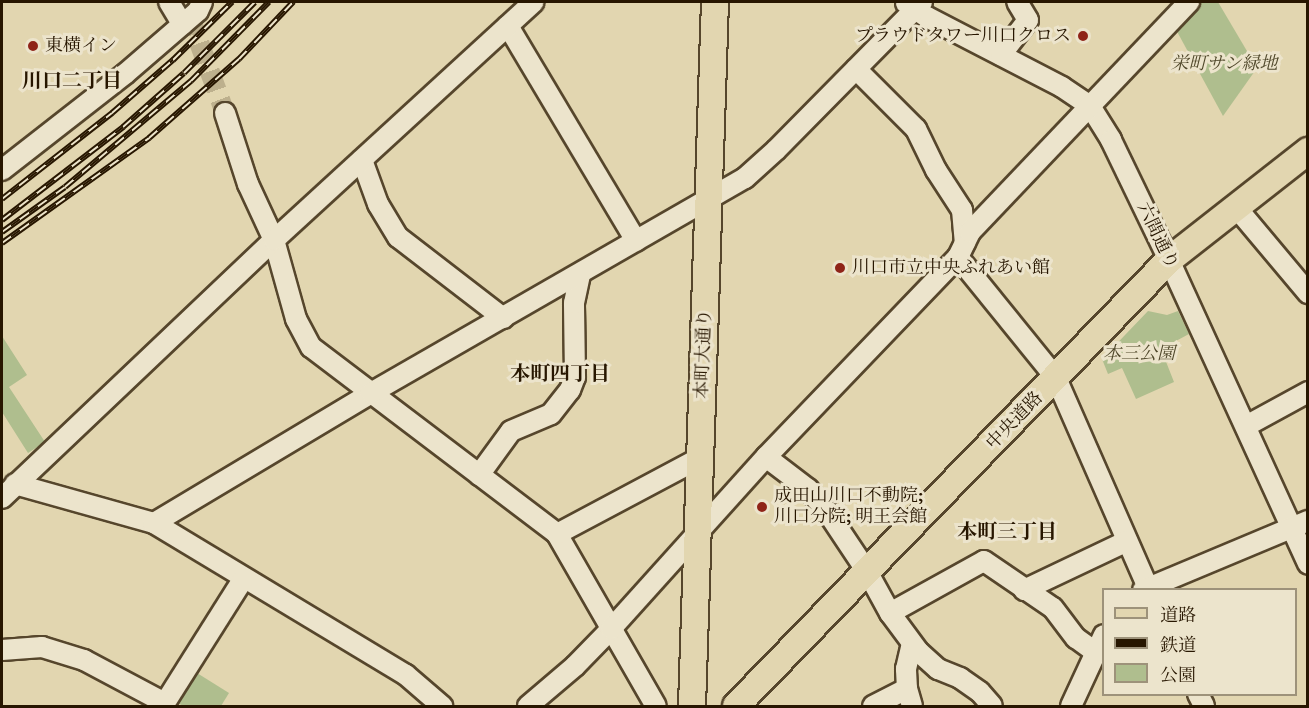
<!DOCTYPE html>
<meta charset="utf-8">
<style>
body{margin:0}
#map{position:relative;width:1309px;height:708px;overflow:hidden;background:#e2d6b0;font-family:"IM FELL DW Pica","Noto Serif JP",serif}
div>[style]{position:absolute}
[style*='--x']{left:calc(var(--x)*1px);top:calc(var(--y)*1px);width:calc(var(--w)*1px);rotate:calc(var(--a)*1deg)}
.green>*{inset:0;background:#afbe8e}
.minor-tunnel>*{height:20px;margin-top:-10px;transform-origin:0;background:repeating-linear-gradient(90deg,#bdb08d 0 20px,transparent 0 30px)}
.roads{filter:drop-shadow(2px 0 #56462c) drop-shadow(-2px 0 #56462c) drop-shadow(0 2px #56462c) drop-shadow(0 -2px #56462c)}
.minor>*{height:20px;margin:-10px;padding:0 10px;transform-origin:10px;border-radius:10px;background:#ece4cc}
.major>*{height:26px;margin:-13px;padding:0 13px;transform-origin:13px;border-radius:13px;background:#e2d6b0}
.rail>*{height:6px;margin-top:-3px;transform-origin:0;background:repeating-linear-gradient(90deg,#ece4cc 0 11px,#271600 0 22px);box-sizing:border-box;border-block:2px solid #271600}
.dots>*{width:16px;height:16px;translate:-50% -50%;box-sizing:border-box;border:3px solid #ece4cc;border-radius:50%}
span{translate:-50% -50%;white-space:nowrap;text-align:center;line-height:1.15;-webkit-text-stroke:6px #ece4cc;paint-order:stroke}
.poi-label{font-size:18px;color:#271600}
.right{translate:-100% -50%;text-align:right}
.left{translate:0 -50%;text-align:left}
.park-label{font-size:18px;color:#50482b;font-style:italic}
.street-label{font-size:18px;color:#271600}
.neighbourhood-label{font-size:20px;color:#271600;font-weight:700}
.frame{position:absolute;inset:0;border:3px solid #271600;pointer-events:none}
.legend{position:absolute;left:1102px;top:588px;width:195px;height:108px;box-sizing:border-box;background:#ece4cc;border:2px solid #9d927a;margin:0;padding:8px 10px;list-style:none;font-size:18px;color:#271600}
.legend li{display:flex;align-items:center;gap:12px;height:30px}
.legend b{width:30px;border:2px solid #9d927a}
</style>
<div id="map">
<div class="green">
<i style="clip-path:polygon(1196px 2px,1218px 2px,1257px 68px,1223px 116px,1174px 26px)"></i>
<i style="clip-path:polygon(1148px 311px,1167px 315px,1178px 311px,1189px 334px,1161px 349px,1174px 382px,1136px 399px,1122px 368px,1108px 374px,1102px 359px)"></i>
<i style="clip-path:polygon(2px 336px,27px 375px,9px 387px,45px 442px,28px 453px,2px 412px)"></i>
<i style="clip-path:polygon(189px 668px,229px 693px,221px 706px,183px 706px,171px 699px)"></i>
</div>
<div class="minor-tunnel">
<i style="--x:189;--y:15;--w:104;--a:69.8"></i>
</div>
<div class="roads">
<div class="minor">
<i style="--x:169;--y:2;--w:26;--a:59"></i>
<i style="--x:906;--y:3;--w:25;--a:34"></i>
<i style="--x:927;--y:17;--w:152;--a:27.4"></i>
<i style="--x:1062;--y:87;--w:34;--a:34"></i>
<i style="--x:1090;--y:106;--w:40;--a:58"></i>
<i style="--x:1111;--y:140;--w:133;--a:64.2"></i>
<i style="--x:1169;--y:260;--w:334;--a:65.4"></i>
<i style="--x:508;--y:26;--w:250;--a:59.2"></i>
<i style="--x:1001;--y:55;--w:44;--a:-52.4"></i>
<i style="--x:1028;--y:20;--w:21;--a:-121"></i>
<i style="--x:856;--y:69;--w:85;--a:45"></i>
<i style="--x:916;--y:129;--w:46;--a:64"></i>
<i style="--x:936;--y:170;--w:48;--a:57"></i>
<i style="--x:962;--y:210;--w:33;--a:85"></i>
<i style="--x:225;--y:113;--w:75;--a:72.1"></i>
<i style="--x:248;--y:184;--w:62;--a:65.1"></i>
<i style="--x:274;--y:240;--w:82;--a:74.4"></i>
<i style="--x:296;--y:319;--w:32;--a:62"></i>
<i style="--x:311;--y:347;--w:309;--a:37.2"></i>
<i style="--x:557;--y:534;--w:198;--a:60.1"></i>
<i style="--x:362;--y:160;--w:47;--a:70"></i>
<i style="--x:378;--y:204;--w:39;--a:59"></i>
<i style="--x:398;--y:237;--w:133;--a:37.6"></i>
<i style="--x:2;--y:170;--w:156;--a:-38"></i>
<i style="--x:125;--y:74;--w:96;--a:-40.8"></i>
<i style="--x:198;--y:11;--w:10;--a:-66"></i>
<i style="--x:1235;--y:206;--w:114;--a:50"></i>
<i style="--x:958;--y:257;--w:156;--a:51"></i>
<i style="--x:1056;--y:378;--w:232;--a:66.3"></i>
<i style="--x:1246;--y:426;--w:71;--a:-28.7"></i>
<i style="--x:766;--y:457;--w:53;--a:37.3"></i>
<i style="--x:808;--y:489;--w:31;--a:50"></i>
<i style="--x:828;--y:513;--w:72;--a:56.3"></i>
<i style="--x:868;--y:573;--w:46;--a:61.2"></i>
<i style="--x:890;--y:613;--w:49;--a:53.4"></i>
<i style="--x:919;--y:652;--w:25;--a:42"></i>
<i style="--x:938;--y:669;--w:24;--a:22"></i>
<i style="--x:960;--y:678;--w:24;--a:35"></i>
<i style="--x:980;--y:692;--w:18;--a:49"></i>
<i style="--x:479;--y:475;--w:54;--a:-54"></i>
<i style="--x:511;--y:431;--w:43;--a:-23"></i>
<i style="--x:551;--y:414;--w:31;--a:-52"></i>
<i style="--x:570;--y:390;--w:14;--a:-69"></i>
<i style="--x:575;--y:377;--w:74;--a:-90.8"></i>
<i style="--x:574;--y:303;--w:30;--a:-78"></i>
<i style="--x:15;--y:484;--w:144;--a:15.7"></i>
<i style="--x:154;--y:523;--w:294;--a:31.1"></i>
<i style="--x:406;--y:675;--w:48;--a:40.7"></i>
<i style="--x:2;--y:498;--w:375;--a:-43.5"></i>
<i style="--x:274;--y:240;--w:352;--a:-42.5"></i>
<i style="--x:154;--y:523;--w:253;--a:-30.9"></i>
<i style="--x:371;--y:393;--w:431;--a:-29.9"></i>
<i style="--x:745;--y:178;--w:42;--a:-42.1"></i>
<i style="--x:776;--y:150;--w:208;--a:-45.4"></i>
<i style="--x:557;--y:534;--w:162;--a:-28"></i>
<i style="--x:1024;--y:590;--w:114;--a:-25.4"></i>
<i style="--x:1143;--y:590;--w:179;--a:-22.7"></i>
<i style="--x:890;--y:613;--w:107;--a:-29"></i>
<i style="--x:984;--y:561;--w:83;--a:34.3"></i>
<i style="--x:1053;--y:608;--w:38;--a:53"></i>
<i style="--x:1076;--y:638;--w:22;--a:36"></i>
<i style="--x:2;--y:650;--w:40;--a:-4.3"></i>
<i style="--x:42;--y:647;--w:44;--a:17.2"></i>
<i style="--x:84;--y:660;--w:89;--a:28"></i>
<i style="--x:1198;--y:694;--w:13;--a:63"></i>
<i style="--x:163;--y:706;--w:151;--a:-57.7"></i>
<i style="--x:528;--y:706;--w:62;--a:-40.4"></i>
<i style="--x:575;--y:666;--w:52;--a:-45.8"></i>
<i style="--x:611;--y:629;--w:232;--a:-48"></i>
<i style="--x:766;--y:457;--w:277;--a:-46.2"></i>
<i style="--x:958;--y:257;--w:28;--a:-64"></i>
<i style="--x:970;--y:232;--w:318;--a:-46.4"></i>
<i style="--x:873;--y:706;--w:38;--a:-27"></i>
<i style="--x:912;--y:706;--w:18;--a:-106"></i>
<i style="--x:907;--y:689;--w:20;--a:-93"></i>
<i style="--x:906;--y:669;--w:26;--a:-77"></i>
<i style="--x:1071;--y:706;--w:78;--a:-65.1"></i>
</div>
<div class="major">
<i style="--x:692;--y:706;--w:704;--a:-88.13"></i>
<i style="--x:736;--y:706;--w:622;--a:-45.85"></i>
<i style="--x:1169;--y:260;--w:177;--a:-38.1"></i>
</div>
</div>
<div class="rail">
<i style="--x:2;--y:199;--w:140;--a:-38"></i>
<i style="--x:112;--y:113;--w:81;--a:-41"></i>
<i style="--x:173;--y:60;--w:83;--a:-44.5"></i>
<i style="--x:2;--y:220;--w:153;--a:-37.5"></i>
<i style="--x:123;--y:127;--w:81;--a:-41.5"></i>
<i style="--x:184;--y:73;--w:100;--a:-45"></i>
<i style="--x:2;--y:232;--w:77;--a:-35.5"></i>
<i style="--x:65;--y:187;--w:165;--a:-40.1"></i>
<i style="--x:191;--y:81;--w:111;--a:-45.4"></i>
<i style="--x:2;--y:243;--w:181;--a:-35.5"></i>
<i style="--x:149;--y:138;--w:120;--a:-41.3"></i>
<i style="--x:239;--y:59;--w:79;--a:-46.5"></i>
</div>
<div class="dots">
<i style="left:1083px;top:36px;background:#8f2418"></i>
<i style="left:33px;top:46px;background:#8f2418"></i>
<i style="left:840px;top:268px;background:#8f2418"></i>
<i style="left:762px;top:507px;background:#8f2418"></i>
</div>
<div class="poi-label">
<span class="right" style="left:1071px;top:36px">プラウドタワー川口クロス</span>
<span class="left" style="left:45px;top:46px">東横イン</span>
<span class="left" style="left:852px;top:268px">川口市立中央ふれあい館</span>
<span class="left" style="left:774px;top:507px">成田山川口不動院;<br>川口分院; 明王会館</span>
</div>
<div class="park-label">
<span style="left:1224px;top:64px">栄町サン緑地</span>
<span style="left:1139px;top:354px">本三公園</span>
</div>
<div class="street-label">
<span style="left:1157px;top:236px;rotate:64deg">六間通り</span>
<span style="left:704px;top:354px;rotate:-88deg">本町大通り</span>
<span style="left:1015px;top:421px;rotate:-46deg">中央道路</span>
</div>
<div class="neighbourhood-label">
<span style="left:72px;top:81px">川口二丁目</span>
<span style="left:560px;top:374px">本町四丁目</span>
<span style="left:1007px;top:532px">本町三丁目</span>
</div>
<div class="frame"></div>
<ul class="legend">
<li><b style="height:8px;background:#e2d6b0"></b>道路</li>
<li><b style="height:8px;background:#271600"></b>鉄道</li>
<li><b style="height:16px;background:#afbe8e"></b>公園</li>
</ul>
</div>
